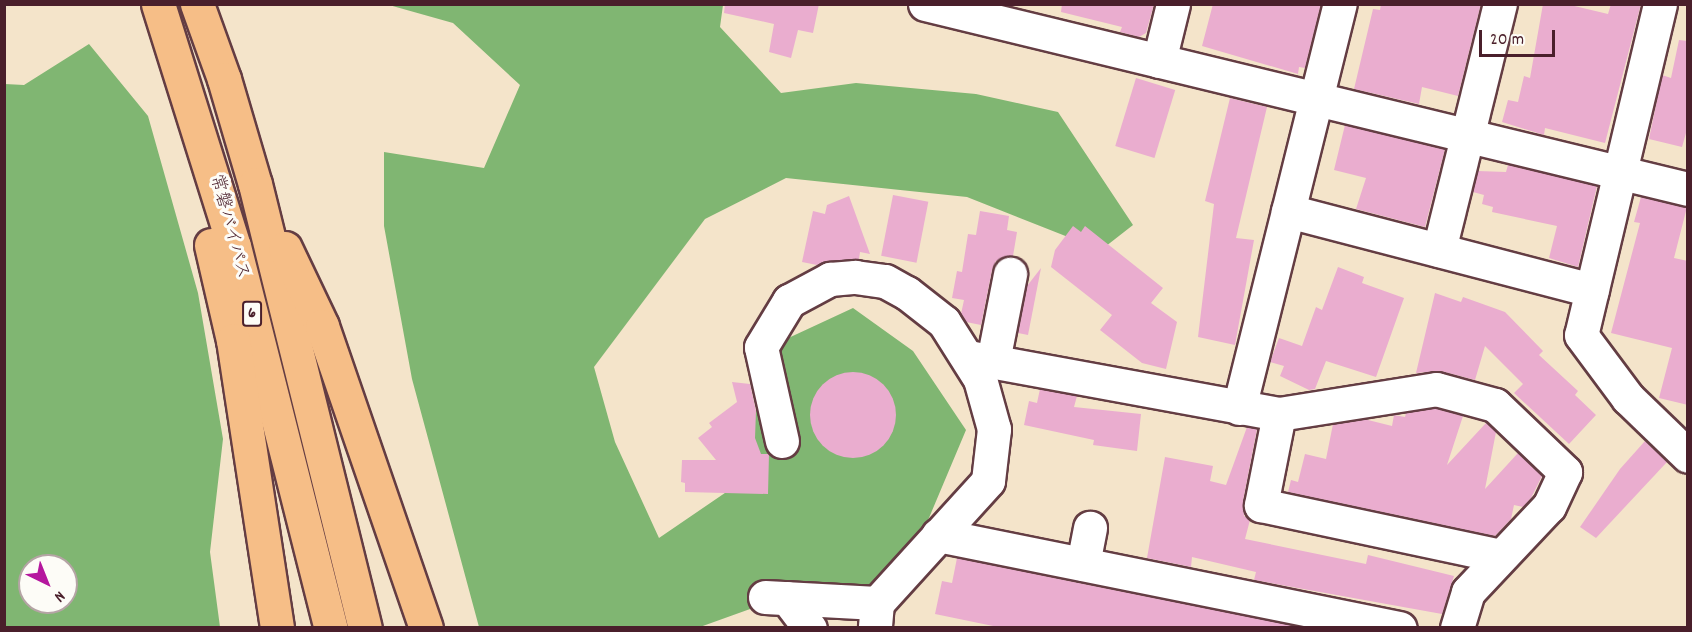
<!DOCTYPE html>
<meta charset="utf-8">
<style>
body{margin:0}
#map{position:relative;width:1692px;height:632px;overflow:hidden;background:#f4e4ca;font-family:Dekko,"Klee One",sans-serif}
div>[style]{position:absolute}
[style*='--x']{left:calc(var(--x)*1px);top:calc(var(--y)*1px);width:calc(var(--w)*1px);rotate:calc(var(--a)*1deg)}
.forest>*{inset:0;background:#80b672}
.building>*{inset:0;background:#eaadcf;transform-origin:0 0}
.round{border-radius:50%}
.roads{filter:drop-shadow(2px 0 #643d43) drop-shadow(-2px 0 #643d43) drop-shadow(0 2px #643d43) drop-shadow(0 -2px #643d43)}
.minor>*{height:33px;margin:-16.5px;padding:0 16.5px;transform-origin:16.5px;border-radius:16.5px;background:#fff}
.highway>*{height:33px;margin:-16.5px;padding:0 16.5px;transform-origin:16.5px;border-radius:16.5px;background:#f6be87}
span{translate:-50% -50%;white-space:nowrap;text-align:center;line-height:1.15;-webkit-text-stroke:6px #fdfcf7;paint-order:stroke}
.shield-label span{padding:2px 4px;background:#fdfcf7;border:2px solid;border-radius:4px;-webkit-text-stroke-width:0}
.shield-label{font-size:16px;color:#4a1f2b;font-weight:700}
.street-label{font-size:18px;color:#4a1f2b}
.frame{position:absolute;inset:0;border:6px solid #4a1f2b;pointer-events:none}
.north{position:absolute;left:18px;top:554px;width:60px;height:60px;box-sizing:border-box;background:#fdfcf7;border:2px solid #b5a4a5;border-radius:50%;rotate:137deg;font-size:16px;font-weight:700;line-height:24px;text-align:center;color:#4a1f2b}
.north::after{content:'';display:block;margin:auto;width:21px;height:27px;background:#b5179e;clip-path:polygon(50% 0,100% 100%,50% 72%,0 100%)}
.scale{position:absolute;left:1479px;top:30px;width:76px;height:27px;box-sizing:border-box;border:3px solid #4a1f2b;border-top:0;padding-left:8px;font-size:18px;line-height:21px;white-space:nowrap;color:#4a1f2b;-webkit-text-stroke:4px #fdfcf7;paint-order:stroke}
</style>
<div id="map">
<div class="forest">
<i style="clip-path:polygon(389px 5px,723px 5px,720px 27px,781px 93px,856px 83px,976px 94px,1058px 112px,1133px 225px,1101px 250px,967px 197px,786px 178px,705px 219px,594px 367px,615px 442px,659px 538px,741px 482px,769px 347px,853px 308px,913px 351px,966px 430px,918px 544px,839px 613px,781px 598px,700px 627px,479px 627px,412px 379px,384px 226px,384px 152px,484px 168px,520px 85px,453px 23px)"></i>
<i style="clip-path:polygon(evenodd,89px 44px,148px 116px,198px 293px,223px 439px,210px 552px,220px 627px,5px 627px,5px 84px,24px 85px,89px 44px,30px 566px,66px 566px,66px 602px,30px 602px,30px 566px)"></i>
</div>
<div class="building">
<i style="clip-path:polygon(725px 4px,819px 4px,813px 33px,798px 30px,791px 58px,769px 52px,774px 24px,724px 13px)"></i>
<i style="clip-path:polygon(1062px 4px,1154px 4px,1146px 33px,1139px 37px,1120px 32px,1122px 27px,1061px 12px)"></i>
<i style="clip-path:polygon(1213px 4px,1321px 4px,1305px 68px,1299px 67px,1298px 74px,1202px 46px)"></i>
<i style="clip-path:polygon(1381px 4px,1481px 4px,1458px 96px,1422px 87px,1419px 104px,1354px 89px,1373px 9px,1380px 10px)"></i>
<i style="clip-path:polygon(1543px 4px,1566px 4px,1608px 14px,1611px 4px,1641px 4px,1605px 143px,1545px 128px,1544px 135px,1502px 122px,1508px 100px,1518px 102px,1524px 76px,1530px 78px)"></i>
<i style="clip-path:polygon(1679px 40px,1688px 41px,1688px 126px,1682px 147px,1649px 139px,1662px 75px,1671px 78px)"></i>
<i style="left:1136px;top:78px;width:41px;height:71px;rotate:17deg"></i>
<i style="clip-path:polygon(1230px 98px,1267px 107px,1236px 238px,1254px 240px,1235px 345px,1198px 337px,1214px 204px,1205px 201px)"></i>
<i style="clip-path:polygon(1345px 125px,1445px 149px,1425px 227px,1356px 209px,1366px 178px,1334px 170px)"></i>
<i style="clip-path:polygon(1508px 165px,1597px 186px,1578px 267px,1549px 258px,1557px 226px,1492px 212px,1493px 207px,1482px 204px,1484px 195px,1473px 192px,1478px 171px,1506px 172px)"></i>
<i style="left:893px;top:195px;width:36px;height:62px;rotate:11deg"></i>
<i style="clip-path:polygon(849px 196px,870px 254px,860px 252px,859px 259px,817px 265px,802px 262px,813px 211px,825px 214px,827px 205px)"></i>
<i style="clip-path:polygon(1641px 197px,1687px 207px,1674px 258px,1688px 261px,1688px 405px,1659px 398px,1672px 348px,1611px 333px,1640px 223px,1634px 222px)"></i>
<i style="clip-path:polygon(980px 211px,1009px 216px,1007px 230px,1017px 232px,1013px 256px,996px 261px,992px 270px,981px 325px,966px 322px,961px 314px,964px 300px,952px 298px,957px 271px,962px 272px,968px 234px,976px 235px)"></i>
<i style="clip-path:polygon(1073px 226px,1081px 232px,1085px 226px,1163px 288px,1151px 303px,1177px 322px,1166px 369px,1142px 363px,1100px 330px,1112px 315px,1051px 267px,1055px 250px)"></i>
<i style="clip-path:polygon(1338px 267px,1364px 277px,1362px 283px,1404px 298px,1376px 377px,1326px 361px,1315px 389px,1309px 390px,1280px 376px,1284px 366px,1270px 362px,1279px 338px,1302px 346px,1316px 307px,1322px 310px)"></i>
<i style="clip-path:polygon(1041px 268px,1028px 335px,1018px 333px,1027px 286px)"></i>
<i style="clip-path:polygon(1435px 293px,1461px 302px,1463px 297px,1505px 312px,1543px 351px,1539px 355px,1578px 391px,1575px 395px,1596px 415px,1569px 444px,1514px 393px,1523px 384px,1485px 346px,1475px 380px,1440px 371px,1416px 373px)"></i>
<i class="round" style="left:810px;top:372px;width:86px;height:86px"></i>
<i style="clip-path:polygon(732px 382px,750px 384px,756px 411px,755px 438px,761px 454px,769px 454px,768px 494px,685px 492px,685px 483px,681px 482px,682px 460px,716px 460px,698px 438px,712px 427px,709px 423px,737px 402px)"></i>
<i style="clip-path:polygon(1040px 389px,1077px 396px,1074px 407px,1141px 414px,1137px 451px,1093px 445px,1094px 440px,1024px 425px,1029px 401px,1037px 403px)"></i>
<i style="clip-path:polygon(1435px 408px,1463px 416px,1447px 465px,1486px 423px,1496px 432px,1485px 489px,1518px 453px,1542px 476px,1531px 498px,1523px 507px,1514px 505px,1511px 519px,1495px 536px,1288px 492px,1291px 480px,1298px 482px,1305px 454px,1326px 459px,1333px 424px,1364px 419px,1392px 426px,1394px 415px,1405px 417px,1406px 413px)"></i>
<i style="clip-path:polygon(1247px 427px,1257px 429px,1243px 501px,1244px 516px,1250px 520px,1245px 539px,1366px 564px,1368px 555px,1454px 576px,1442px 614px,1254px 580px,1256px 572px,1192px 557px,1191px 567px,1147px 558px,1165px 457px,1213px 466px,1210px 481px,1226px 485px)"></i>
<i style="clip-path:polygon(1645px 441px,1667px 462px,1596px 538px,1580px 527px,1620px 469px)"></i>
<i style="clip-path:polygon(957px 558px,1084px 584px,1303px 627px,998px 627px,935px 614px,942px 581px,952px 583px)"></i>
</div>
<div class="roads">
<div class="minor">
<i style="--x:925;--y:4;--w:785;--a:13.63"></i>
<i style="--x:1660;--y:4;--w:340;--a:103.4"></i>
<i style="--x:1581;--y:335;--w:79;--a:53.3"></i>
<i style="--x:1628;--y:398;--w:83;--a:44"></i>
<i style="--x:1159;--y:61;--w:59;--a:-76.2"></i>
<i style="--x:1288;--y:211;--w:314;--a:14.6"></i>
<i style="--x:1439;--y:250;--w:253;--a:-76.1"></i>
<i style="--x:968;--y:357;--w:316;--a:10.4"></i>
<i style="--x:1279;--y:414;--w:159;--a:-9"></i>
<i style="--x:1436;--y:389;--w:61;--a:15.2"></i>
<i style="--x:1495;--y:405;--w:97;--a:43.7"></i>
<i style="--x:1565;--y:472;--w:38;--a:115"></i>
<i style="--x:1549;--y:506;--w:118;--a:133.3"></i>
<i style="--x:1468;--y:592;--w:38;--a:107"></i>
<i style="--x:993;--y:361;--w:89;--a:-78.9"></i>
<i style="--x:1239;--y:408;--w:416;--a:-76"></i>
<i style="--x:1279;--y:414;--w:93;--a:101.2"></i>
<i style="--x:1261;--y:505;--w:245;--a:12"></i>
<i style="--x:782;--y:441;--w:96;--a:-102.6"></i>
<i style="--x:761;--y:347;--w:54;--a:-58.7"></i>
<i style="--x:789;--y:301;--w:47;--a:-28.2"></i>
<i style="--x:830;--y:279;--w:25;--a:-5"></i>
<i style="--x:855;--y:277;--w:30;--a:8"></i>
<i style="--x:885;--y:281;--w:25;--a:29"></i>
<i style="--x:907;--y:293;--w:47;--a:38.1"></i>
<i style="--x:944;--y:322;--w:67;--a:57.7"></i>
<i style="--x:980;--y:379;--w:52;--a:74.4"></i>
<i style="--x:994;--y:429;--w:52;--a:96.6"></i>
<i style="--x:988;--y:481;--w:165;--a:132.3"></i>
<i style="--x:877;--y:603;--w:25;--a:95"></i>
<i style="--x:938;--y:535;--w:471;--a:11.4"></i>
<i style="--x:1083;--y:564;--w:37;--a:-79"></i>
<i style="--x:765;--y:597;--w:112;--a:3.1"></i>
<i style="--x:787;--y:598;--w:38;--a:53"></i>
</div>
<div class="highway">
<i style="--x:158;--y:4;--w:254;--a:72.6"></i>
<i style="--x:234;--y:246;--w:394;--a:75.8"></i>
<i style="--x:197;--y:4;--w:80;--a:70.2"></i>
<i style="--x:224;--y:79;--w:109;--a:73.6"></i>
<i style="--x:255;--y:184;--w:457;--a:76.1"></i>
<i style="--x:211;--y:245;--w:98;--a:77"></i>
<i style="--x:233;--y:340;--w:291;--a:81.3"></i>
<i style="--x:285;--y:248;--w:86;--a:64.6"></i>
<i style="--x:322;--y:326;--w:319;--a:71"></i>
</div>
</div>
<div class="shield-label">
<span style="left:252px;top:314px">6</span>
</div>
<div class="street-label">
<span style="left:228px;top:227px;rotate:75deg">常磐バイパス</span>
</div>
<div class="frame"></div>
<div class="north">N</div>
<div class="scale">20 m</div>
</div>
